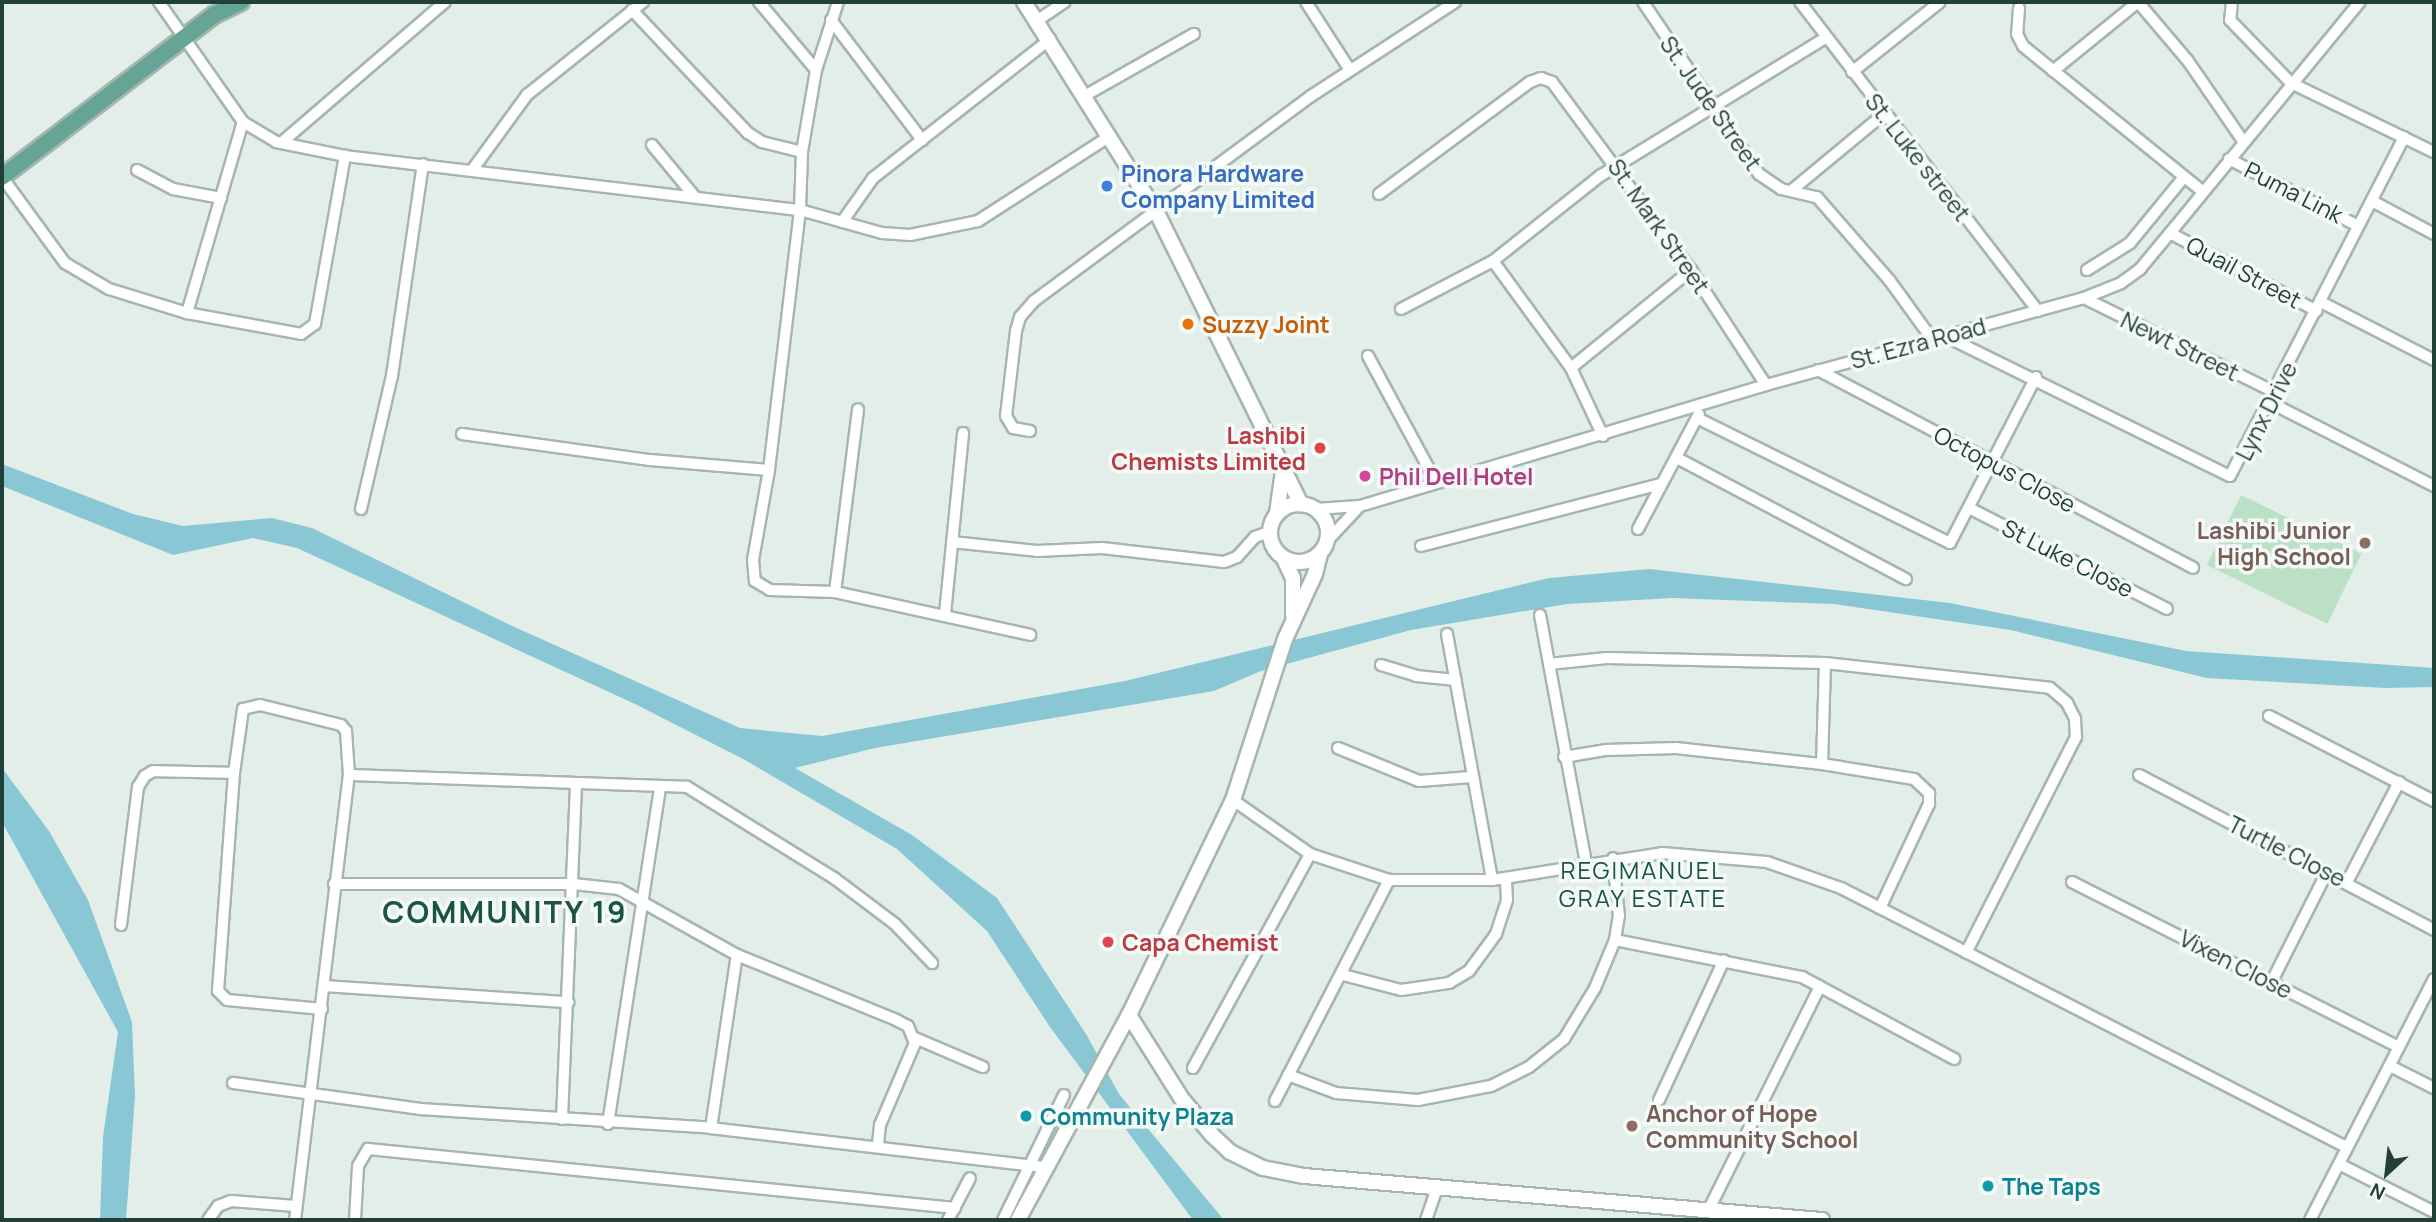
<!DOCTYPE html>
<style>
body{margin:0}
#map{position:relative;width:2436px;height:1222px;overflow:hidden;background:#e3eee9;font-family:Manrope,sans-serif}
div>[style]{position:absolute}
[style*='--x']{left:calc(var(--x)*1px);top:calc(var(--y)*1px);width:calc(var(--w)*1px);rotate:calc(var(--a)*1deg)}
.green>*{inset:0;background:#bbe0c6;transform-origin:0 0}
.water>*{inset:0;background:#89c7d5}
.roads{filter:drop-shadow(2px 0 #a5b6b0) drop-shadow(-2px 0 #a5b6b0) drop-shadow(0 2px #a5b6b0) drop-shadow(0 -2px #a5b6b0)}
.street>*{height:10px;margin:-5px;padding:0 5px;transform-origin:5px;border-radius:5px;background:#fff}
.secondary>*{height:14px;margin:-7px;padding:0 7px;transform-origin:7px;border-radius:7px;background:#fff}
.secondary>.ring{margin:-7px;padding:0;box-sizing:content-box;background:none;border:14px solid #fff;border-radius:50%}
.primary>*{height:16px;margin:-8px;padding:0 8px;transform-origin:8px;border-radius:8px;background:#66a596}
.dots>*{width:19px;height:19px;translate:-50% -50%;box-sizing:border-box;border:4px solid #f4faf7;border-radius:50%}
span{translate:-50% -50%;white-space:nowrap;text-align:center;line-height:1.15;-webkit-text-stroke:7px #f4faf7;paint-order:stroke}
.street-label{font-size:23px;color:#224038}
.shop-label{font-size:23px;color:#366cbe;font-weight:700}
.left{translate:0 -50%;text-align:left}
.food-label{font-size:23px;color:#c56008;font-weight:700}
.health-label{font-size:23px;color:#be3a42;font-weight:700}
.right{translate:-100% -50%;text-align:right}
.hotel-label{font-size:23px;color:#b23c85;font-weight:700}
.education-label{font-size:23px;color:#785e54;font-weight:700}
.culture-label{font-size:23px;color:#0d838f;font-weight:700}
.neighbourhood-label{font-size:24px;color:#1c5347;letter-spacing:2px}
.district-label{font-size:30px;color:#1c5347;font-weight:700;letter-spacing:2px}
.frame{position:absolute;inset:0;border:4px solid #224038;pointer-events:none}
.north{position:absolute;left:2352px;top:1138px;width:70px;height:70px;-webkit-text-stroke:5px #f4faf7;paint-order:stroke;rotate:207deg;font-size:19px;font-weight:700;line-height:28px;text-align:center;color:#224038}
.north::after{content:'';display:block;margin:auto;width:24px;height:32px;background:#224038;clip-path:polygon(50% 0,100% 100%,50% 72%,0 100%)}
</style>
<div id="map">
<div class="green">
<i style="left:2241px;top:495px;width:134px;height:78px;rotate:26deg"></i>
</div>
<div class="water">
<i style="clip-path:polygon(2px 464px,133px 514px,183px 526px,272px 518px,312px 528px,510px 625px,740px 728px,822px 736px,1125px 681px,1549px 578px,1649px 569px,1950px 603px,2186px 651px,2434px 668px,2434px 687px,2386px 688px,2207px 678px,2011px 630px,1834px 604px,1672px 598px,1567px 604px,1411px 630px,1261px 671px,1214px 691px,875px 748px,795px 768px,912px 835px,997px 898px,1086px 1034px,1119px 1094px,1224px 1220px,1193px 1220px,1050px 1027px,987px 931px,897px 849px,745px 760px,635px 704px,297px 548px,253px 538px,173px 555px,2px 486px)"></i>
<i style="clip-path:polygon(2px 768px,49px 831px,88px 900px,132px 1022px,135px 1096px,126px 1220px,100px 1220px,103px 1137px,118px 1032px,2px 822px)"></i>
</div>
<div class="roads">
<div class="street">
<i style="--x:159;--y:2;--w:146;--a:55"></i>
<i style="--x:243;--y:122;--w:39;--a:31"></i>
<i style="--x:276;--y:142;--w:70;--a:11.5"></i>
<i style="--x:345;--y:156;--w:458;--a:6.8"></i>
<i style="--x:800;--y:210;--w:85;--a:15.7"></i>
<i style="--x:882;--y:233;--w:28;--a:4"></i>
<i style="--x:910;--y:235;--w:69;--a:-11.6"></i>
<i style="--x:978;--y:221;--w:157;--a:-32.8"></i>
<i style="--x:759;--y:2;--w:89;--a:50"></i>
<i style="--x:838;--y:2;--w:71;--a:107.9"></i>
<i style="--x:816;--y:70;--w:83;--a:99.7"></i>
<i style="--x:802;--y:152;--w:58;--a:92"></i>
<i style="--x:800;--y:210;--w:262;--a:96.8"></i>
<i style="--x:769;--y:470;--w:91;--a:100.1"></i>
<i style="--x:753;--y:560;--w:21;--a:85"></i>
<i style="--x:755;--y:581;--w:17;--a:31"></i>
<i style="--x:770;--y:590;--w:65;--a:1.8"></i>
<i style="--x:835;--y:592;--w:200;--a:12.4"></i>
<i style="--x:1306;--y:2;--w:81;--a:57.1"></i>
<i style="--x:1643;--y:2;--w:207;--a:56"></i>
<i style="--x:1759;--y:174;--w:27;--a:34"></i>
<i style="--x:1781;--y:189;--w:37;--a:13"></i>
<i style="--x:1817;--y:197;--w:111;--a:49"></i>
<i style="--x:1890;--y:281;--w:72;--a:54.1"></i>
<i style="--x:1800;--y:2;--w:390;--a:52.4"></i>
<i style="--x:2138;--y:2;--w:77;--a:49.7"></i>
<i style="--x:2188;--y:61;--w:97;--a:55.5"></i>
<i style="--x:2232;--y:2;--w:18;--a:96"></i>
<i style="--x:2230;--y:20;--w:88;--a:45.9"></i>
<i style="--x:2291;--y:83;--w:159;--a:25.8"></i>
<i style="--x:2019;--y:8;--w:26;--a:94"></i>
<i style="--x:2017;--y:34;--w:13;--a:63"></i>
<i style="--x:2023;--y:46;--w:230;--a:39"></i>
<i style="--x:632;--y:10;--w:169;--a:46.7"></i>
<i style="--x:748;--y:133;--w:17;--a:33"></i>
<i style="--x:762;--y:142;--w:41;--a:14"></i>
<i style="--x:831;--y:20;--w:151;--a:52.8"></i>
<i style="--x:1038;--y:20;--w:32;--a:-34"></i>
<i style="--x:2053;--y:71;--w:109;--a:-39.1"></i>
<i style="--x:1852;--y:72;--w:112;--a:-38.5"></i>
<i style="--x:1086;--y:95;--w:124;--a:-29.5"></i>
<i style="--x:281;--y:143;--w:216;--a:-40.7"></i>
<i style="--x:652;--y:145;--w:67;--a:50.4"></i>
<i style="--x:2229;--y:159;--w:145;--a:27.4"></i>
<i style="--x:473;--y:169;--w:92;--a:-53.9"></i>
<i style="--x:527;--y:95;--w:149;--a:-38.7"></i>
<i style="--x:137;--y:170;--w:41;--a:27.8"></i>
<i style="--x:173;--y:189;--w:49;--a:10.6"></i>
<i style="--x:2;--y:177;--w:107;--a:53.8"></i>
<i style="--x:65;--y:263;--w:51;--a:30.6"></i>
<i style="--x:109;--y:289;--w:82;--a:17.1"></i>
<i style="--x:187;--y:313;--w:116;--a:10.4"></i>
<i style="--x:301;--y:334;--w:17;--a:-36"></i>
<i style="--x:315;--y:324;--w:171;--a:-79.9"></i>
<i style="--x:1792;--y:190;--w:121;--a:-39.6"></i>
<i style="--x:1379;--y:194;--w:188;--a:-36.6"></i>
<i style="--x:1530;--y:82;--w:12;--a:-20"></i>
<i style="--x:1541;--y:78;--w:12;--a:20"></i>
<i style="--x:1552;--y:82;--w:234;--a:53.5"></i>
<i style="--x:1691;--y:270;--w:137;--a:56.9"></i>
<i style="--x:2372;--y:201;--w:70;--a:28"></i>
<i style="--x:842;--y:222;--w:54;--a:-54.8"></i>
<i style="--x:873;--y:178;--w:225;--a:-38.1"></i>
<i style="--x:2170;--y:233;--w:166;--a:28"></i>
<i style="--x:1493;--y:261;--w:132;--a:53.9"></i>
<i style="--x:1571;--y:368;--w:75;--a:64.8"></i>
<i style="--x:2087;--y:270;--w:51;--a:-32.1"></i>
<i style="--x:2130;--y:243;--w:85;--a:-50.7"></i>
<i style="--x:2084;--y:298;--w:214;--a:26.3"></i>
<i style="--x:2321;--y:302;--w:127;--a:27.2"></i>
<i style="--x:1401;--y:309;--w:104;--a:-27.6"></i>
<i style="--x:1493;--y:261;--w:137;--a:-38.5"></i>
<i style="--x:1600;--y:176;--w:264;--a:-31.5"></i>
<i style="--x:187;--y:313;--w:199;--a:-73.7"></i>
<i style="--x:1947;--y:337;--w:315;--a:26.2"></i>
<i style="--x:2230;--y:476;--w:381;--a:-62.8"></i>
<i style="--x:1368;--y:356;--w:143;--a:61.6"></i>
<i style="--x:1571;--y:368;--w:155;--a:-39.2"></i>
<i style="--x:1818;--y:370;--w:424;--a:27.8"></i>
<i style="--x:2271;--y:403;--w:183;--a:27"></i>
<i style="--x:1697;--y:418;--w:282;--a:26.3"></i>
<i style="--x:1950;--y:543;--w:187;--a:-62.6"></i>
<i style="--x:1030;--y:431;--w:17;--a:-170"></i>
<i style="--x:1013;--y:428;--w:14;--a:-120"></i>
<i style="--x:1006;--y:416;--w:86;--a:-83.3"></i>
<i style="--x:1016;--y:331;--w:15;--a:-74"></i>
<i style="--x:1020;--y:317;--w:21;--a:-49"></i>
<i style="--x:1034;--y:301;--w:345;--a:-36.5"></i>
<i style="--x:1311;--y:96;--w:172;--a:-33.1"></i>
<i style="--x:462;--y:434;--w:190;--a:7.9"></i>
<i style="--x:650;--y:460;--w:119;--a:4.8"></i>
<i style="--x:1677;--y:458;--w:259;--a:27.9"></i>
<i style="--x:1969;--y:508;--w:222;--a:27"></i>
<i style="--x:361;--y:509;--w:137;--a:-76.9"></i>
<i style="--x:392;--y:376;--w:214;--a:-81.7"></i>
<i style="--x:1315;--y:509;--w:45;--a:-3.8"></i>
<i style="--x:1360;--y:506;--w:424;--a:-16.6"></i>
<i style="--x:1766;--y:385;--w:330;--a:-15.3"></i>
<i style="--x:2084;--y:298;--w:40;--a:-22"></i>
<i style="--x:2121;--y:283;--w:24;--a:-36"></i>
<i style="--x:2140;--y:269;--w:47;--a:-50.2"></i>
<i style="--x:2170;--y:233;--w:299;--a:-50.6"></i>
<i style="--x:1638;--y:529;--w:130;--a:-62.1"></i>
<i style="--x:1327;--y:541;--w:45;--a:-46.8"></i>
<i style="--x:952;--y:542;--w:85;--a:6"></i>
<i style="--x:1037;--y:551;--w:65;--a:-2.6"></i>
<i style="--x:1102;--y:548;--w:123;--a:6.5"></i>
<i style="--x:1224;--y:562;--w:14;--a:-21"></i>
<i style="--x:1237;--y:557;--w:27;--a:-48"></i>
<i style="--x:1255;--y:537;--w:15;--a:-20"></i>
<i style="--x:1421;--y:546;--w:248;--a:-14.5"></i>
<i style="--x:835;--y:592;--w:184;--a:-82.8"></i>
<i style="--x:945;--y:614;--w:182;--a:-84.3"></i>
<i style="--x:1540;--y:615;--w:252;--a:79.5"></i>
<i style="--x:1447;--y:634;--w:250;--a:79.6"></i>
<i style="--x:1549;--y:664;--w:58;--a:-5.9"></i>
<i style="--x:1607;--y:658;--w:218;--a:1.3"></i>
<i style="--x:1825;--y:663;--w:226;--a:6.3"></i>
<i style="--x:2050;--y:688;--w:23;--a:41"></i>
<i style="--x:2067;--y:703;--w:18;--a:63"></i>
<i style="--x:2075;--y:719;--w:18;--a:87"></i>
<i style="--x:2076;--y:737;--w:242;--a:117"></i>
<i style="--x:1381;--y:665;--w:37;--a:17"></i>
<i style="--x:1416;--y:676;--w:40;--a:5.7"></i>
<i style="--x:2269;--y:716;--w:186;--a:27.3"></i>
<i style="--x:1338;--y:748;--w:87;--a:22.2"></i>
<i style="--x:1419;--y:781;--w:52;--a:-4.4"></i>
<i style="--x:1564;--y:757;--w:43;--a:-9.5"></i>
<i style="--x:1606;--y:750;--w:70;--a:-1.6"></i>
<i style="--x:1676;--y:748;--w:147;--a:6.3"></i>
<i style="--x:1822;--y:764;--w:93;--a:9.3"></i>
<i style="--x:1914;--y:779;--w:21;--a:43"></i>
<i style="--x:1929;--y:793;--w:11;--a:90"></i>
<i style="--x:1929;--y:804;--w:115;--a:115.2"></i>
<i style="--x:1822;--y:764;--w:101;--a:-88.3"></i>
<i style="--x:2139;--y:775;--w:333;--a:27.7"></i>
<i style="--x:1233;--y:800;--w:94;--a:35"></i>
<i style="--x:1310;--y:854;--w:83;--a:18.2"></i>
<i style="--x:1389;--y:880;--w:103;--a:0"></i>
<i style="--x:1492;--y:880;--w:172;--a:-9"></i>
<i style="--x:1662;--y:853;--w:105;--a:4.9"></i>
<i style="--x:1767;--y:862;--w:78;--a:19.4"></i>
<i style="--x:1841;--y:888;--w:568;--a:27.15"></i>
<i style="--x:2072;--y:882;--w:366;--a:26.8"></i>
<i style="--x:2347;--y:882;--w:113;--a:-62.5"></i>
<i style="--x:334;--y:884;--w:240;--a:0"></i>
<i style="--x:574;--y:884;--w:45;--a:6.3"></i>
<i style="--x:619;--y:889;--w:135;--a:29.2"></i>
<i style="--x:737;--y:955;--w:172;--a:22.2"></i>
<i style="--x:896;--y:1020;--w:13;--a:27"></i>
<i style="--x:908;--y:1026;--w:18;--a:68"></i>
<i style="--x:915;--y:1043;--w:89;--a:113.1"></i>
<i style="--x:880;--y:1125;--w:19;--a:96"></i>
<i style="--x:121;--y:925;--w:139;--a:-83"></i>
<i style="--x:138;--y:787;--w:13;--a:-58"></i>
<i style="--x:145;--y:776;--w:9;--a:-32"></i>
<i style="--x:153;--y:771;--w:81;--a:1.4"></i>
<i style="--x:1615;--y:940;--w:191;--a:11.2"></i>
<i style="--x:1802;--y:977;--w:173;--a:28.3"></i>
<i style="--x:1343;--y:975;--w:60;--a:14.5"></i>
<i style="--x:1401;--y:990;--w:49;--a:-8.3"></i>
<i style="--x:1449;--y:983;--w:23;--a:-31"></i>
<i style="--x:1469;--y:971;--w:46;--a:-53.9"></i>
<i style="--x:1496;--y:934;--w:36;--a:-72"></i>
<i style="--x:1507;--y:900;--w:22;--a:-93"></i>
<i style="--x:2272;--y:981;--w:122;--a:-63.2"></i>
<i style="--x:324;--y:986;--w:245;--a:3.8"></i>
<i style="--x:322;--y:1009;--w:95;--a:-174.6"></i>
<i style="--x:227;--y:1000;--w:13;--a:-135"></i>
<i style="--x:218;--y:991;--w:219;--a:-85.8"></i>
<i style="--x:234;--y:773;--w:65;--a:-82"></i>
<i style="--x:243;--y:709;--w:17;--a:-13"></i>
<i style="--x:260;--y:705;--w:83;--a:13.9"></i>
<i style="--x:341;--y:725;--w:8;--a:50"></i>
<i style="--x:346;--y:731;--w:44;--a:86.1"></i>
<i style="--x:915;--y:1038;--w:74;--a:23.1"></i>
<i style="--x:2390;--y:1066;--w:49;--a:26.6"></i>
<i style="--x:1193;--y:1068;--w:244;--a:-61.3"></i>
<i style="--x:1288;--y:1075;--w:51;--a:20.6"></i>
<i style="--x:1336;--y:1093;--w:82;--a:4.9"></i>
<i style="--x:1418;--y:1100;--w:74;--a:-10.9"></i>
<i style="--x:1491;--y:1086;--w:42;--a:-26.6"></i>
<i style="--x:1529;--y:1067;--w:45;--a:-38.7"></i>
<i style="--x:1564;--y:1039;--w:60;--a:-58.7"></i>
<i style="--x:1595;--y:988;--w:52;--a:-67.4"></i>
<i style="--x:1615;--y:940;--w:24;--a:-81"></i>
<i style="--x:1619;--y:916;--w:58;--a:-95.9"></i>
<i style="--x:233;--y:1083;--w:190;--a:7.9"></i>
<i style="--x:421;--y:1109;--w:291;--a:3.7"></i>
<i style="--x:711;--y:1128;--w:336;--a:6.7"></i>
<i style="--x:1659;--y:1100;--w:154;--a:-65.1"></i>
<i style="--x:1275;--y:1101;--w:249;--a:-62.7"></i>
<i style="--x:562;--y:1119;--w:336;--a:-87.6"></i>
<i style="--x:608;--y:1124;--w:341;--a:-81.2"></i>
<i style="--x:711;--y:1128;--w:175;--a:-81.5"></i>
<i style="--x:2339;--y:1164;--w:106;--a:26.8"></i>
<i style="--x:1708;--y:1211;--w:251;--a:-63.5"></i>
<i style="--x:208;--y:1220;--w:17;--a:-54"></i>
<i style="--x:218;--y:1206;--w:14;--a:-21"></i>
<i style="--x:231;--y:1201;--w:65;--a:4.4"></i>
<i style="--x:295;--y:1220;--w:448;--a:-83.1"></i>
<i style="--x:349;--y:775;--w:338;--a:2"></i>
<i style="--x:687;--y:787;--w:173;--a:31.8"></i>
<i style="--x:834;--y:878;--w:76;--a:37"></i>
<i style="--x:895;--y:924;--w:54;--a:46.5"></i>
<i style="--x:355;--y:1220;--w:54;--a:-86.8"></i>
<i style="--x:358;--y:1166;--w:20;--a:-60"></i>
<i style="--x:368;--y:1149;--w:590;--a:5.74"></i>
<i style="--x:948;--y:1220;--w:47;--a:-62.4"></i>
<i style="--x:1003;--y:1220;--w:139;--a:-64"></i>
<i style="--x:1426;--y:1220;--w:34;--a:-71"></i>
<i style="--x:2310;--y:1220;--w:271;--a:-62.8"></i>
</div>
<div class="secondary">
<i style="--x:1024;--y:2;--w:249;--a:57.8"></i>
<i style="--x:1157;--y:213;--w:325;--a:63.7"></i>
<i class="ring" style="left:1270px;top:504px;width:44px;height:44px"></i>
<i style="--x:1277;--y:513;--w:42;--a:-81.9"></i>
<i style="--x:1284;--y:559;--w:21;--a:65"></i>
<i style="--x:1293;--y:578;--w:37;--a:90"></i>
<i style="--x:1129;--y:1015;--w:99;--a:57.8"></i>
<i style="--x:1182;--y:1099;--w:47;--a:50.2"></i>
<i style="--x:1212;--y:1135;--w:25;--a:43"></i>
<i style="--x:1230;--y:1152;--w:37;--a:26"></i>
<i style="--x:1263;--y:1168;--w:42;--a:11"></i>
<i style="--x:1304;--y:1176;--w:520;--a:4.86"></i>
<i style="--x:1018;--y:1220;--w:233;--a:-61.6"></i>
<i style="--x:1129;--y:1015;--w:239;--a:-64.2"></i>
<i style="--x:1233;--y:800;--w:169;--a:-72.1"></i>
<i style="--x:1285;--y:639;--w:72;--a:-65.2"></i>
<i style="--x:1315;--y:574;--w:21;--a:-76"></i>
</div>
<div class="primary">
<i style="--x:2;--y:177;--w:267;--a:-37.4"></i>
<i style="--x:214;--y:15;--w:30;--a:-26"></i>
</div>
</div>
<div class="dots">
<i style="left:1107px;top:186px;background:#3f7fe0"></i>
<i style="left:1188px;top:324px;background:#e8710a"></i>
<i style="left:1320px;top:448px;background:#e0444e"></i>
<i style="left:1365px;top:476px;background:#d1479c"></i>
<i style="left:2365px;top:543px;background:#8d6e63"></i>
<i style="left:1108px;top:942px;background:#e0444e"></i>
<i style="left:1026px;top:1116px;background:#0f9aa8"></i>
<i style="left:1632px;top:1126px;background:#8d6e63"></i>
<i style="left:1988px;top:1186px;background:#0f9aa8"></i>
</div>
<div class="street-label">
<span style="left:1711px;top:103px;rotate:55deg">St. Jude Street</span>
<span style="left:1918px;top:157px;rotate:52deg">St. Luke street</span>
<span style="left:2294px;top:192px;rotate:27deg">Puma Link</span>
<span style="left:1659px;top:226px;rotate:55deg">St. Mark Street</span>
<span style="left:2244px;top:272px;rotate:28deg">Quail Street</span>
<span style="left:1918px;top:343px;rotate:-15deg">St. Ezra Road</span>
<span style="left:2180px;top:346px;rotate:26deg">Newt Street</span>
<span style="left:2266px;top:411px;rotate:-63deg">Lynx Drive</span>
<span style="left:2005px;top:469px;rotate:28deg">Octopus Close</span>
<span style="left:2068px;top:558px;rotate:27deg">St Luke Close</span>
<span style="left:2287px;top:851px;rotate:27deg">Turtle Close</span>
<span style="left:2236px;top:964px;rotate:27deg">Vixen Close</span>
</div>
<div class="shop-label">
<span class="left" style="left:1121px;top:186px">Pinora Hardware<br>Company Limited</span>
</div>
<div class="food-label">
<span class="left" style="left:1202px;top:324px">Suzzy Joint</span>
</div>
<div class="health-label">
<span class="right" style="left:1306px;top:448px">Lashibi<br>Chemists Limited</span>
<span class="left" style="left:1122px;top:942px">Capa Chemist</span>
</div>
<div class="hotel-label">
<span class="left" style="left:1379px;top:476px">Phil Dell Hotel</span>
</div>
<div class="education-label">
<span class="right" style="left:2351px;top:543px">Lashibi Junior<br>High School</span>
<span class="left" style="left:1646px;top:1126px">Anchor of Hope<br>Community School</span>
</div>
<div class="culture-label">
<span class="left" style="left:1040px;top:1116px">Community Plaza</span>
<span class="left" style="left:2002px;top:1186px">The Taps</span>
</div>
<div class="neighbourhood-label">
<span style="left:1643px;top:884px">REGIMANUEL<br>GRAY ESTATE</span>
</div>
<div class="district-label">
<span style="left:505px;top:912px">COMMUNITY 19</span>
</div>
<div class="frame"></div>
<div class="north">N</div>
</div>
